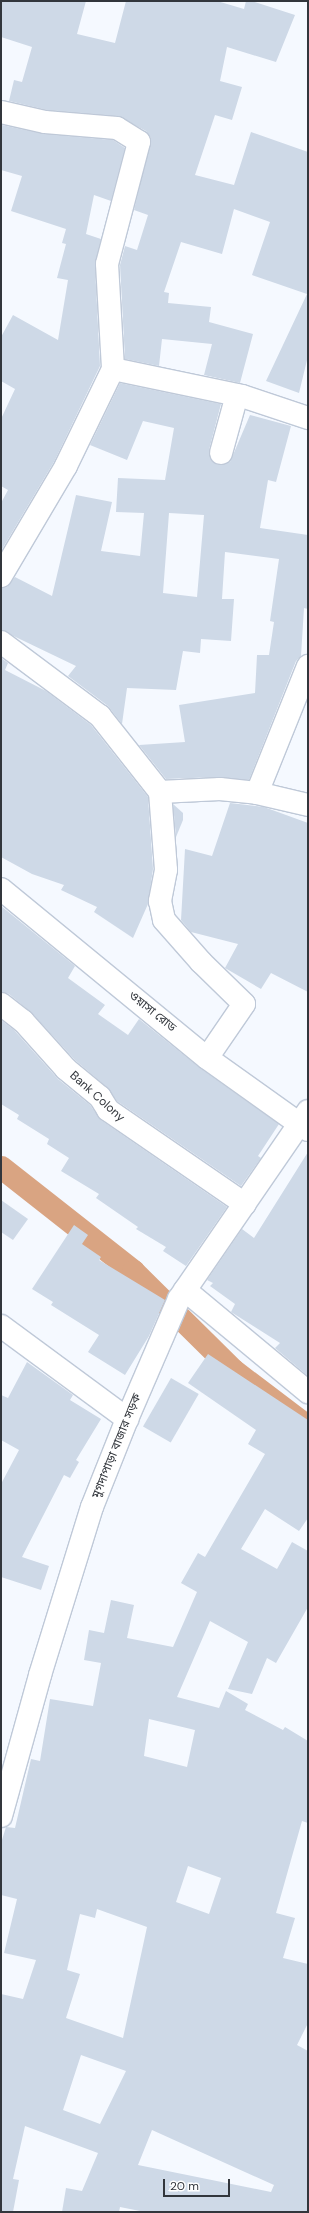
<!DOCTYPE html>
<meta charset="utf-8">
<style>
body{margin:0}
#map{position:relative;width:309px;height:2213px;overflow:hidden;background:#f5f9ff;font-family:"DM Sans","Noto Sans Bengali",sans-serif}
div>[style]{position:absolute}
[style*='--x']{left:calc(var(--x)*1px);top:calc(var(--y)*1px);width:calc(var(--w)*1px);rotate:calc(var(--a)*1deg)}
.canal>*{height:23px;margin:-11.5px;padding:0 11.5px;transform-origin:11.5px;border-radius:11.5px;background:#d9a482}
.building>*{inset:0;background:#ced9e7;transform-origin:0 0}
.roads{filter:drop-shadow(1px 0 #bfc9d8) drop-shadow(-1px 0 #bfc9d8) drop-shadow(0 1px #bfc9d8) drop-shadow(0 -1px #bfc9d8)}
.street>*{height:22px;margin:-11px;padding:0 11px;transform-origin:11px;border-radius:11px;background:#fff}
.secondary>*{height:22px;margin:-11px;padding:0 11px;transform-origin:11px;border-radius:11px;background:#fff}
span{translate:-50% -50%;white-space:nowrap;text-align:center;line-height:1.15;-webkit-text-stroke:3px #fff;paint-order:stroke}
.street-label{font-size:12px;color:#32363c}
.frame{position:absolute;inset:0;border:2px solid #32363c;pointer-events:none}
.scale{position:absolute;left:163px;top:2179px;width:67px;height:18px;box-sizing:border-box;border:2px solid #32363c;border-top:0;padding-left:5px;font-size:12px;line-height:14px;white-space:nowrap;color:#32363c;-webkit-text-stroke:3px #fff;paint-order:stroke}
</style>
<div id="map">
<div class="canal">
<i style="--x:1;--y:1167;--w:168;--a:38.2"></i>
<i style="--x:133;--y:1271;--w:141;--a:44.7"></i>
<i style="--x:233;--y:1370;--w:94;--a:37.2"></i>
</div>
<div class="building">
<i style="clip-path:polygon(1px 1px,86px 1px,77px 34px,115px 43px,126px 1px,217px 1px,244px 9px,246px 1px,252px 1px,295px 15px,276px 62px,227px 47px,220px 81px,242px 87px,232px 120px,215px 115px,195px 175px,234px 185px,251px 132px,308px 152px,308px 356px,299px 393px,266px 381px,307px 294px,252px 275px,270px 222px,234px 209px,222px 254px,181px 242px,164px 292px,169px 293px,168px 303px,211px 307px,209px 322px,253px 334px,240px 383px,204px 375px,212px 344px,162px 339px,159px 366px,125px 359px,120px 265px,125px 246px,137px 250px,148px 215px,134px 210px,151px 138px,146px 131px,118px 116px,47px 110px,9px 101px,14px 80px,22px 82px,32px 47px,1px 37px)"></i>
<i style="clip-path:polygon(2px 125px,44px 134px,113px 140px,125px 148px,111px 201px,94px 195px,86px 234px,101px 239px,95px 265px,100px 366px,55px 460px,1px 551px,1px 503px,8px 490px,1px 486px,1px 419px,15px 389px,1px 381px,1px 337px,13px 315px,58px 340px,68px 280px,57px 278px,66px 244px,62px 243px,66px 229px,11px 211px,22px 176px,1px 170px)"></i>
<i style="clip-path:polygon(evenodd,120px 383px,221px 404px,209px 450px,212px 461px,218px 465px,230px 462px,250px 415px,291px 426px,276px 482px,268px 480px,260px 528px,308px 535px,308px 609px,304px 608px,301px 656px,296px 661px,249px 780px,219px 777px,166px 779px,139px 745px,185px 742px,179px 705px,255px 693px,257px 655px,269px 655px,274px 622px,270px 621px,279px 559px,225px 552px,222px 599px,234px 599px,231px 641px,201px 639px,200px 653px,183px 651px,176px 690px,127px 688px,122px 724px,108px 706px,68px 676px,76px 666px,1px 630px,1px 588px,7px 587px,15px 577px,52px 596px,76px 495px,112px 502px,101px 551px,140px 556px,144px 513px,116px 512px,118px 478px,165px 480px,174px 428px,143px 421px,127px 460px,90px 445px,120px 383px,169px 513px,204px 515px,197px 597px,163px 593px,169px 513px)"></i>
<i style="clip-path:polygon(1px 658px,8px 663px,5px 670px,46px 691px,91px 725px,148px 797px,153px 869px,148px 904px,133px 938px,94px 912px,97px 907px,61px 890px,64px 885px,32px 874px,1px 857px)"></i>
<i style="clip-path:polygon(230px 803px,264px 807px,308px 823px,308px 992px,271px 973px,261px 989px,225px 968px,238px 944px,191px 932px,181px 920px,185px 849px,212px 856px)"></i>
<i style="clip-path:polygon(173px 804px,183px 813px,183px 820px,176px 837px)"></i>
<i style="clip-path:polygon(1px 906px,75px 966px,68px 978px,105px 1005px,98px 1014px,128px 1035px,139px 1019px,200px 1068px,279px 1124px,258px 1156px,261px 1158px,241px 1186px,117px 1101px,108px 1088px,75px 1060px,32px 1013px,9px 994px,1px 992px)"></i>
<i style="clip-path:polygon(1px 1020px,14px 1030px,58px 1079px,90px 1105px,101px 1120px,227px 1207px,186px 1266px,163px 1251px,166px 1247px,136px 1229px,138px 1227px,96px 1198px,99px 1194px,61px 1171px,69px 1158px,47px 1144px,49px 1139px,17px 1119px,19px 1115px,1px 1104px)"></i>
<i style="clip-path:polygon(308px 1152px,308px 1376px,275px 1348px,280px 1343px,231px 1312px,235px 1304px,210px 1286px,213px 1283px,207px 1280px,242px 1229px,254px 1238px)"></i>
<i style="clip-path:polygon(1px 1200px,28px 1219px,13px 1240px,1px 1232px)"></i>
<i style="clip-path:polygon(74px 1225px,88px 1235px,82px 1244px,101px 1257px,99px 1260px,165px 1300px,149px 1336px,125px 1375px,88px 1352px,99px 1335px,51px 1305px,53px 1302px,32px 1289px)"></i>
<i style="clip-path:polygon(evenodd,208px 1354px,308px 1420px,308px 1518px,299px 1531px,265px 1509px,241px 1549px,277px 1569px,292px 1542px,308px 1551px,308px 1607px,276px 1663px,267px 1658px,252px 1694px,228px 1689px,248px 1642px,210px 1621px,177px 1697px,219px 1708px,226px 1691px,248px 1704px,245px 1710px,283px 1730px,285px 1727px,308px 1741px,308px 1823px,302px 1821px,276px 1913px,295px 1918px,283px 1958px,308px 1964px,308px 2023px,297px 2045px,308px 2051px,308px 2212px,145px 2212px,120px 2207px,119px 2212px,62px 2212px,66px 2188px,82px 2191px,98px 2153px,25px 2126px,13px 2179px,19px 2180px,13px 2212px,1px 2212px,1px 1994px,23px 1999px,36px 1960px,4px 1953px,17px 1899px,1px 1895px,1px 1843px,6px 1827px,15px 1828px,31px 1759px,40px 1761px,50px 1699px,93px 1706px,101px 1663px,84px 1660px,89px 1630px,104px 1633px,111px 1600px,134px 1605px,127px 1638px,173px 1647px,197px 1592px,181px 1583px,198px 1553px,205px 1557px,265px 1454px,248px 1444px,256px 1430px,188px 1383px,208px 1354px,149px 1719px,195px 1730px,187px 1767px,144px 1756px,149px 1719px,208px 1354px,188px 1866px,221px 1878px,209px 1914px,176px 1902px,188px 1866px,208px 1354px,97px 1909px,147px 1927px,123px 2038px,66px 2018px,80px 1974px,67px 1970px,80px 1914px,95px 1918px,97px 1909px,208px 1354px,81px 2055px,126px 2071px,100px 2124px,63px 2110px,81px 2055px,208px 1354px,152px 2130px,274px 2185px,271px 2192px,138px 2165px,152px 2130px)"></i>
<i style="clip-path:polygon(27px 1362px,73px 1395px,70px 1400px,101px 1419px,76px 1460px,79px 1462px,70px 1478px,64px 1475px,22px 1557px,49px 1566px,41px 1590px,1px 1577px,1px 1484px,19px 1450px,1px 1440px,1px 1395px,8px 1398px)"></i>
<i style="left:171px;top:1378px;width:32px;height:56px;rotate:30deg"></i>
</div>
<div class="roads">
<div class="street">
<i style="--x:1;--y:112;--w:45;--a:12.8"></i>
<i style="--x:45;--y:122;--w:72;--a:4.8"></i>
<i style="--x:117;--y:128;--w:26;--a:32"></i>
<i style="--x:139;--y:142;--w:126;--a:104.7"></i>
<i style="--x:107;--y:264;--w:105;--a:86.7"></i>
<i style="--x:113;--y:369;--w:108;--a:115.9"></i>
<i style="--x:66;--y:466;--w:128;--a:120.6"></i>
<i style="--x:113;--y:369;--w:132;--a:11.8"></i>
<i style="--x:242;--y:396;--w:70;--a:18.4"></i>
<i style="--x:221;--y:453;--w:60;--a:-74.6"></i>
<i style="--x:1;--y:642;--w:124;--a:36.8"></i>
<i style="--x:100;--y:716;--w:97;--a:51.7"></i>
<i style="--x:160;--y:792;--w:78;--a:85.6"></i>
<i style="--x:166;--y:870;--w:32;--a:101"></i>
<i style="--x:160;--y:901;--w:19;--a:78"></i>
<i style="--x:164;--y:920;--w:56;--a:48.6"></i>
<i style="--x:201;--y:962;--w:60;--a:44.3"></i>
<i style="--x:244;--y:1004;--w:65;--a:124.4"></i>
<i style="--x:160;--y:792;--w:60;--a:-2.9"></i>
<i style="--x:220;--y:789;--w:37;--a:6"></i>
<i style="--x:257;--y:793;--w:52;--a:13.2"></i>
<i style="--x:257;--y:793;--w:137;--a:-68.1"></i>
<i style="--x:1;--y:889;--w:266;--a:39.4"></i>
<i style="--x:207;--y:1058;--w:124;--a:35.5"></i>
<i style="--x:1;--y:1004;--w:28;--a:38"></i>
<i style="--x:23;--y:1021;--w:64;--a:48.1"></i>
<i style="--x:66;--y:1069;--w:44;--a:39.5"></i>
<i style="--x:100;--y:1097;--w:15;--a:58"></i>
<i style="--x:108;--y:1110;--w:166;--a:34.5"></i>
<i style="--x:185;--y:1290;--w:160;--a:39.7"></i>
<i style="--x:1;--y:1326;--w:157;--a:36.4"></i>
</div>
<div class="secondary">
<i style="--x:1;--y:1816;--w:146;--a:-74.5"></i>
<i style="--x:40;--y:1675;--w:176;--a:-72.8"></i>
<i style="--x:92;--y:1507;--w:95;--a:-68.3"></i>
<i style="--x:127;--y:1419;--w:131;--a:-66.6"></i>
<i style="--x:179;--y:1299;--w:228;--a:-55.5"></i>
</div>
</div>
<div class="street-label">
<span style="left:152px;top:1012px;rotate:39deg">ওয়াসা রোড</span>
<span style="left:97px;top:1097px;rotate:42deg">Bank Colony</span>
<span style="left:117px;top:1446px;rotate:-68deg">মুগদাপাড়া বাজার সড়ক</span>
</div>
<div class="frame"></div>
<div class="scale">20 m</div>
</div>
